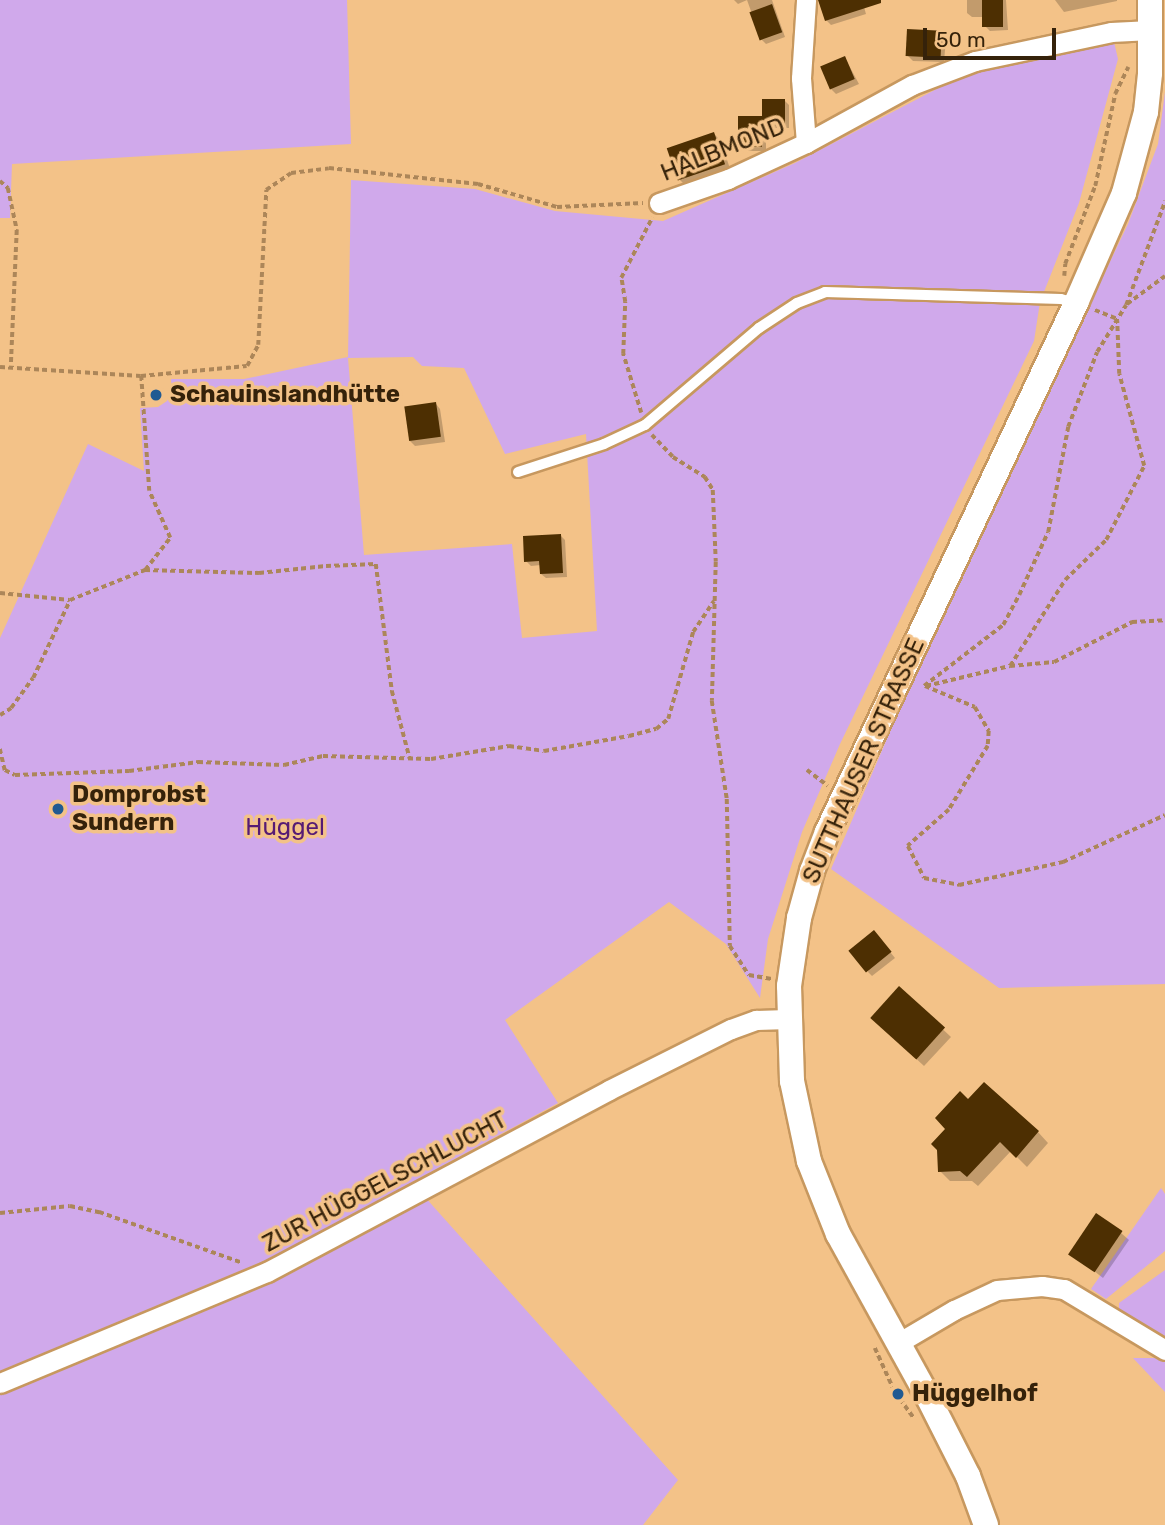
<!DOCTYPE html>
<meta charset="utf-8">
<style>
body{margin:0}
#map{position:relative;width:1165px;height:1525px;overflow:hidden;background:#f3c288;font-family:Rubik,sans-serif}
div>[style]{position:absolute}
[style*='--x']{left:calc(var(--x)*1px);top:calc(var(--y)*1px);width:calc(var(--w)*1px);rotate:calc(var(--a)*1deg)}
.green>*{inset:0;background:#d0a9eb}
.shadow>*{inset:0;background:#0003;transform-origin:0 0}
.building>*{inset:0;background:#4d2f02;transform-origin:0 0}
.round{border-radius:50%}
.path>*{height:3.5px;margin-top:-1.75px;transform-origin:0;background:repeating-linear-gradient(90deg,#ac8659 0 5px,transparent 0 8.5px)}
.roads{filter:drop-shadow(2px 0 #c7985f) drop-shadow(-2px 0 #c7985f) drop-shadow(0 2px #c7985f) drop-shadow(0 -2px #c7985f)}
.service>*{height:10px;margin:-5px;padding:0 5px;transform-origin:5px;border-radius:5px;background:#fff}
.minor>*{height:19px;margin:-9.5px;padding:0 9.5px;transform-origin:9.5px;border-radius:9.5px;background:#fff}
.tertiary>*{height:24px;margin:-12px;padding:0 12px;transform-origin:12px;border-radius:12px;background:#fff}
.dots>*{width:19px;height:19px;translate:-50% -50%;box-sizing:border-box;border:4px solid #f3c288;border-radius:50%}
span{translate:-50% -50%;white-space:nowrap;text-align:center;line-height:1.15;-webkit-text-stroke:7px #f3c288;paint-order:stroke}
.street-label{font-size:24px;color:#35220a}
.poi-label{font-size:24px;color:#35220a;font-weight:700}
.left{translate:0 -50%;text-align:left}
.park-label{font-size:24px;color:#561b74}
.scale{position:absolute;left:923px;top:28px;width:133px;height:32px;box-sizing:border-box;border:4px solid #35220a;border-top:0;padding-left:9px;font-size:21px;line-height:24px;white-space:nowrap;color:#35220a;-webkit-text-stroke:5px #f3c288;paint-order:stroke}
</style>
<div id="map">
<div class="green">
<i style="clip-path:polygon(0 0,347px 0,351px 144px,12px 164px,10px 218px,0 218px)"></i>
<i style="clip-path:polygon(evenodd,1114px 42px,1118px 59px,1079px 203px,1040px 302px,1034px 341px,840px 744px,802px 832px,768px 939px,760px 998px,726px 944px,669px 902px,505px 1020px,558px 1103px,276px 1256px,0 1373px,0 638px,88px 444px,144px 471px,140px 408px,158px 407px,167px 401px,172px 391px,171px 379px,244px 379px,348px 357px,351px 180px,475px 189px,555px 211px,663px 221px,795px 163px,973px 70px,1114px 42px,413px 357px,422px 366px,464px 368px,505px 454px,586px 434px,597px 631px,522px 638px,512px 544px,364px 555px,348px 358px,413px 357px)"></i>
<i style="clip-path:polygon(1165px 92px,1165px 984px,999px 988px,831px 869px,936px 625px,1128px 224px,1158px 144px)"></i>
<i style="clip-path:polygon(1161px 1188px,1165px 1194px,1165px 1251px,1106px 1299px,1091px 1289px)"></i>
<i style="clip-path:polygon(424px 1196px,678px 1480px,643px 1525px,0 1525px,0 1394px,261px 1285px)"></i>
<i style="clip-path:polygon(1165px 1270px,1165px 1342px,1119px 1312px,1119px 1303px)"></i>
<i style="clip-path:polygon(1133px 1358px,1165px 1358px,1165px 1392px)"></i>
</div>
<div class="shadow">
<i style="clip-path:polygon(734px 0,772px 0,785px 37px,766px 44px,761px 39px,747px 0,738px 4px)"></i>
<i style="clip-path:polygon(820px 0,862px 0,866px 14px,831px 25px,826px 20px)"></i>
<i style="clip-path:polygon(967px 0,1006px 0,1008px 30px,990px 31px,985px 26px,984px 17px,972px 17px,967px 13px)"></i>
<i style="clip-path:polygon(1055px 0,1117px 0,1117px 1px,1064px 12px)"></i>
<i style="clip-path:polygon(941px 33px,946px 38px,944px 62px,913px 61px,908px 56px)"></i>
<i style="clip-path:polygon(845px 58px,859px 84px,836px 94px,831px 89px)"></i>
<i style="clip-path:polygon(785px 101px,789px 105px,789px 128px,769px 128px,766px 124px,766px 151px,745px 151px,740px 146px,761px 117px)"></i>
<i style="clip-path:polygon(714px 134px,721px 141px,731px 172px,686px 186px,679px 179px)"></i>
<i style="left:154px;top:390px;width:11px;height:8px;rotate:27deg"></i>
<i style="clip-path:polygon(436px 404px,440px 409px,445px 442px,415px 446px,410px 441px)"></i>
<i style="clip-path:polygon(561px 536px,565px 540px,567px 577px,546px 578px,541px 574px,541px 565px,531px 566px,526px 561px)"></i>
<i style="clip-path:polygon(878px 937px,895px 958px,872px 976px,868px 972px)"></i>
<i style="clip-path:polygon(899px 988px,951px 1037px,924px 1066px,880px 1025px)"></i>
<i style="clip-path:polygon(968px 1102px,1038px 1132px,1048px 1143px,1027px 1167px,1011px 1151px,978px 1186px,972px 1181px,950px 1181px,940px 1171px)"></i>
<i style="clip-path:polygon(1121px 1233px,1129px 1240px,1103px 1278px,1071px 1253px)"></i>
</div>
<div class="building">
<i style="clip-path:polygon(818px 0,881px 0,881px 3px,825px 21px)"></i>
<i style="left:982px;top:0;width:21px;height:27px"></i>
<i style="left:772px;top:4px;width:30px;height:24px;rotate:70deg"></i>
<i style="left:907px;top:29px;width:35px;height:27px;rotate:3deg"></i>
<i style="left:845px;top:56px;width:25px;height:27px;rotate:67deg"></i>
<i style="left:762px;top:99px;width:23px;height:25px"></i>
<i style="left:738px;top:116px;width:24px;height:31px"></i>
<i style="left:714px;top:132px;width:34px;height:50px;rotate:71deg"></i>
<i class="round" style="left:149px;top:388px;width:14px;height:14px"></i>
<i style="left:436px;top:402px;width:35px;height:32px;rotate:82deg"></i>
<i style="clip-path:polygon(561px 534px,563px 573px,540px 574px,539px 561px,524px 562px,523px 536px)"></i>
<i style="left:874px;top:930px;width:28px;height:33px;rotate:51deg"></i>
<i style="left:899px;top:986px;width:62px;height:43px;rotate:42deg"></i>
<i style="clip-path:polygon(984px 1082px,1039px 1131px,1016px 1158px,1000px 1142px,967px 1177px,960px 1171px,938px 1172px,937px 1150px,931px 1144px,945px 1129px,935px 1118px,960px 1091px,968px 1099px)"></i>
<i style="left:1096px;top:1213px;width:32px;height:50px;rotate:34deg"></i>
</div>
<div class="path">
<i style="--x:0;--y:181;--w:11;--a:41"></i>
<i style="--x:8;--y:188;--w:43;--a:77.9"></i>
<i style="--x:17;--y:230;--w:138;--a:92.5"></i>
<i style="--x:1064;--y:276;--w:12;--a:-85"></i>
<i style="--x:1065;--y:264;--w:84;--a:-69"></i>
<i style="--x:1095;--y:186;--w:94;--a:-77.7"></i>
<i style="--x:1115;--y:94;--w:30;--a:-64"></i>
<i style="--x:1127;--y:304;--w:47;--a:-36.4"></i>
<i style="--x:1095;--y:310;--w:24;--a:22"></i>
<i style="--x:0;--y:367;--w:141;--a:3.7"></i>
<i style="--x:141;--y:376;--w:106;--a:-5.4"></i>
<i style="--x:247;--y:366;--w:24;--a:-62"></i>
<i style="--x:258;--y:345;--w:155;--a:-87"></i>
<i style="--x:266;--y:190;--w:30;--a:-34"></i>
<i style="--x:291;--y:173;--w:38;--a:-7"></i>
<i style="--x:329;--y:168;--w:150;--a:6.1"></i>
<i style="--x:478;--y:184;--w:82;--a:16.2"></i>
<i style="--x:557;--y:207;--w:86;--a:-2.7"></i>
<i style="--x:641;--y:413;--w:62;--a:-107"></i>
<i style="--x:623;--y:354;--w:52;--a:-87.8"></i>
<i style="--x:625;--y:302;--w:24;--a:-99"></i>
<i style="--x:621;--y:278;--w:68;--a:-62.7"></i>
<i style="--x:652;--y:435;--w:30;--a:46"></i>
<i style="--x:673;--y:457;--w:38;--a:32"></i>
<i style="--x:705;--y:477;--w:15;--a:58"></i>
<i style="--x:713;--y:490;--w:72;--a:87.6"></i>
<i style="--x:716;--y:562;--w:139;--a:91.6"></i>
<i style="--x:712;--y:701;--w:99;--a:81.3"></i>
<i style="--x:727;--y:799;--w:147;--a:88.8"></i>
<i style="--x:730;--y:946;--w:35;--a:57"></i>
<i style="--x:749;--y:975;--w:23;--a:10"></i>
<i style="--x:145;--y:570;--w:114;--a:1.5"></i>
<i style="--x:259;--y:573;--w:67;--a:-6"></i>
<i style="--x:326;--y:566;--w:50;--a:-2.3"></i>
<i style="--x:376;--y:564;--w:128;--a:82.8"></i>
<i style="--x:392;--y:691;--w:70;--a:75.2"></i>
<i style="--x:0;--y:593;--w:70;--a:5.7"></i>
<i style="--x:1010;--y:666;--w:102;--a:-57.4"></i>
<i style="--x:1065;--y:580;--w:57;--a:-44.3"></i>
<i style="--x:1106;--y:540;--w:83;--a:-62.8"></i>
<i style="--x:1144;--y:466;--w:95;--a:-105.2"></i>
<i style="--x:1119;--y:374;--w:53;--a:-92.2"></i>
<i style="--x:924;--y:686;--w:100;--a:-37.7"></i>
<i style="--x:1003;--y:625;--w:34;--a:-62"></i>
<i style="--x:1019;--y:595;--w:69;--a:-65.3"></i>
<i style="--x:1048;--y:532;--w:107;--a:-79.2"></i>
<i style="--x:1068;--y:427;--w:80;--a:-68.9"></i>
<i style="--x:1097;--y:352;--w:55;--a:-58.3"></i>
<i style="--x:1126;--y:305;--w:111;--a:-69.4"></i>
<i style="--x:925;--y:686;--w:54;--a:22.8"></i>
<i style="--x:975;--y:707;--w:28;--a:60"></i>
<i style="--x:989;--y:731;--w:15;--a:94"></i>
<i style="--x:988;--y:746;--w:75;--a:121.4"></i>
<i style="--x:949;--y:810;--w:55;--a:138.7"></i>
<i style="--x:908;--y:846;--w:36;--a:63"></i>
<i style="--x:924;--y:878;--w:36;--a:11"></i>
<i style="--x:959;--y:885;--w:107;--a:-12.5"></i>
<i style="--x:1063;--y:862;--w:112;--a:-24.7"></i>
<i style="--x:926;--y:686;--w:86;--a:-13.4"></i>
<i style="--x:1010;--y:666;--w:44;--a:-5.2"></i>
<i style="--x:1054;--y:662;--w:88;--a:-27.1"></i>
<i style="--x:1132;--y:622;--w:33;--a:-3"></i>
<i style="--x:0;--y:715;--w:13;--a:-32"></i>
<i style="--x:11;--y:708;--w:37;--a:-54"></i>
<i style="--x:33;--y:678;--w:86;--a:-64.6"></i>
<i style="--x:70;--y:600;--w:81;--a:-21.8"></i>
<i style="--x:145;--y:570;--w:41;--a:-52"></i>
<i style="--x:170;--y:538;--w:51;--a:-114.1"></i>
<i style="--x:149;--y:491;--w:115;--a:-94"></i>
<i style="--x:0;--y:749;--w:22;--a:77"></i>
<i style="--x:5;--y:770;--w:11;--a:27"></i>
<i style="--x:15;--y:775;--w:114;--a:-2"></i>
<i style="--x:129;--y:771;--w:70;--a:-7.4"></i>
<i style="--x:198;--y:762;--w:86;--a:2"></i>
<i style="--x:284;--y:765;--w:40;--a:-13"></i>
<i style="--x:323;--y:756;--w:108;--a:1.6"></i>
<i style="--x:431;--y:759;--w:79;--a:-9.5"></i>
<i style="--x:509;--y:746;--w:35;--a:8"></i>
<i style="--x:544;--y:751;--w:86;--a:-10"></i>
<i style="--x:629;--y:736;--w:28;--a:-15"></i>
<i style="--x:656;--y:729;--w:16;--a:-40"></i>
<i style="--x:668;--y:719;--w:91;--a:-74"></i>
<i style="--x:693;--y:632;--w:37;--a:-56"></i>
<i style="--x:807;--y:770;--w:26;--a:37"></i>
<i style="--x:0;--y:1213;--w:70;--a:-5.7"></i>
<i style="--x:70;--y:1206;--w:30;--a:12"></i>
<i style="--x:99;--y:1212;--w:150;--a:19.5"></i>
<i style="--x:875;--y:1348;--w:48;--a:65.6"></i>
<i style="--x:895;--y:1392;--w:31;--a:54"></i>
</div>
<div class="roads">
<div class="service">
<i style="--x:518;--y:472;--w:90;--a:-18"></i>
<i style="--x:604;--y:444;--w:45;--a:-24.9"></i>
<i style="--x:645;--y:425;--w:150;--a:-40.4"></i>
<i style="--x:759;--y:328;--w:45;--a:-33.3"></i>
<i style="--x:797;--y:303;--w:30;--a:-21"></i>
<i style="--x:825;--y:292;--w:236;--a:1.7"></i>
<i style="--x:1061;--y:299;--w:16;--a:15"></i>
</div>
<div class="minor">
<i style="--x:806;--y:143;--w:65;--a:-94.4"></i>
<i style="--x:801;--y:78;--w:78;--a:-86.3"></i>
<i style="--x:659;--y:203;--w:73;--a:-19.2"></i>
<i style="--x:728;--y:179;--w:86;--a:-24.8"></i>
<i style="--x:806;--y:143;--w:121;--a:-28.7"></i>
<i style="--x:912;--y:85;--w:67;--a:-20.9"></i>
<i style="--x:975;--y:61;--w:139;--a:-12"></i>
<i style="--x:1111;--y:32;--w:40;--a:-2.9"></i>
<i style="--x:898;--y:1343;--w:65;--a:-30.5"></i>
<i style="--x:954;--y:1310;--w:47;--a:-24.9"></i>
<i style="--x:997;--y:1290;--w:45;--a:-5.1"></i>
<i style="--x:1042;--y:1286;--w:22;--a:8"></i>
<i style="--x:1064;--y:1289;--w:118;--a:31.1"></i>
<i style="--x:0;--y:1383;--w:289;--a:-22.6"></i>
<i style="--x:267;--y:1272;--w:387;--a:-28"></i>
<i style="--x:609;--y:1090;--w:136;--a:-26.6"></i>
<i style="--x:731;--y:1029;--w:27;--a:-20"></i>
<i style="--x:756;--y:1020;--w:32;--a:-2"></i>
</div>
<div class="tertiary">
<i style="--x:986;--y:1525;--w:52;--a:-110.2"></i>
<i style="--x:968;--y:1476;--w:89;--a:-116.9"></i>
<i style="--x:928;--y:1397;--w:186;--a:-118.9"></i>
<i style="--x:838;--y:1234;--w:79;--a:-111.7"></i>
<i style="--x:809;--y:1161;--w:82;--a:-102"></i>
<i style="--x:792;--y:1081;--w:95;--a:-91.8"></i>
<i style="--x:789;--y:986;--w:69;--a:-81.6"></i>
<i style="--x:799;--y:918;--w:49;--a:-74.5"></i>
<i style="--x:812;--y:871;--w:42;--a:-69"></i>
<i style="--x:827;--y:832;--w:585;--a:-64.79"></i>
<i style="--x:1076;--y:303;--w:120;--a:-66.4"></i>
<i style="--x:1124;--y:193;--w:84;--a:-74.8"></i>
<i style="--x:1146;--y:112;--w:39;--a:-84"></i>
<i style="--x:1150;--y:73;--w:73;--a:-90"></i>
</div>
</div>
<div class="dots">
<i style="left:156px;top:395px;background:#215a92"></i>
<i style="left:58px;top:809px;background:#215a92"></i>
<i style="left:898px;top:1394px;background:#215a92"></i>
</div>
<div class="street-label">
<span style="left:723px;top:150px;rotate:-22deg">HALBMOND</span>
<span style="left:864px;top:761px;rotate:-66deg">SUTTHAUSER STRASSE</span>
<span style="left:385px;top:1182px;rotate:-28deg">ZUR HÜGGELSCHLUCHT</span>
</div>
<div class="poi-label">
<span class="left" style="left:170px;top:395px">Schauinslandhütte</span>
<span class="left" style="left:72px;top:809px">Domprobst<br>Sundern</span>
<span class="left" style="left:912px;top:1394px">Hüggelhof</span>
</div>
<div class="park-label">
<span style="left:285px;top:828px">Hüggel</span>
</div>
<div class="scale">50 m</div>
</div>
